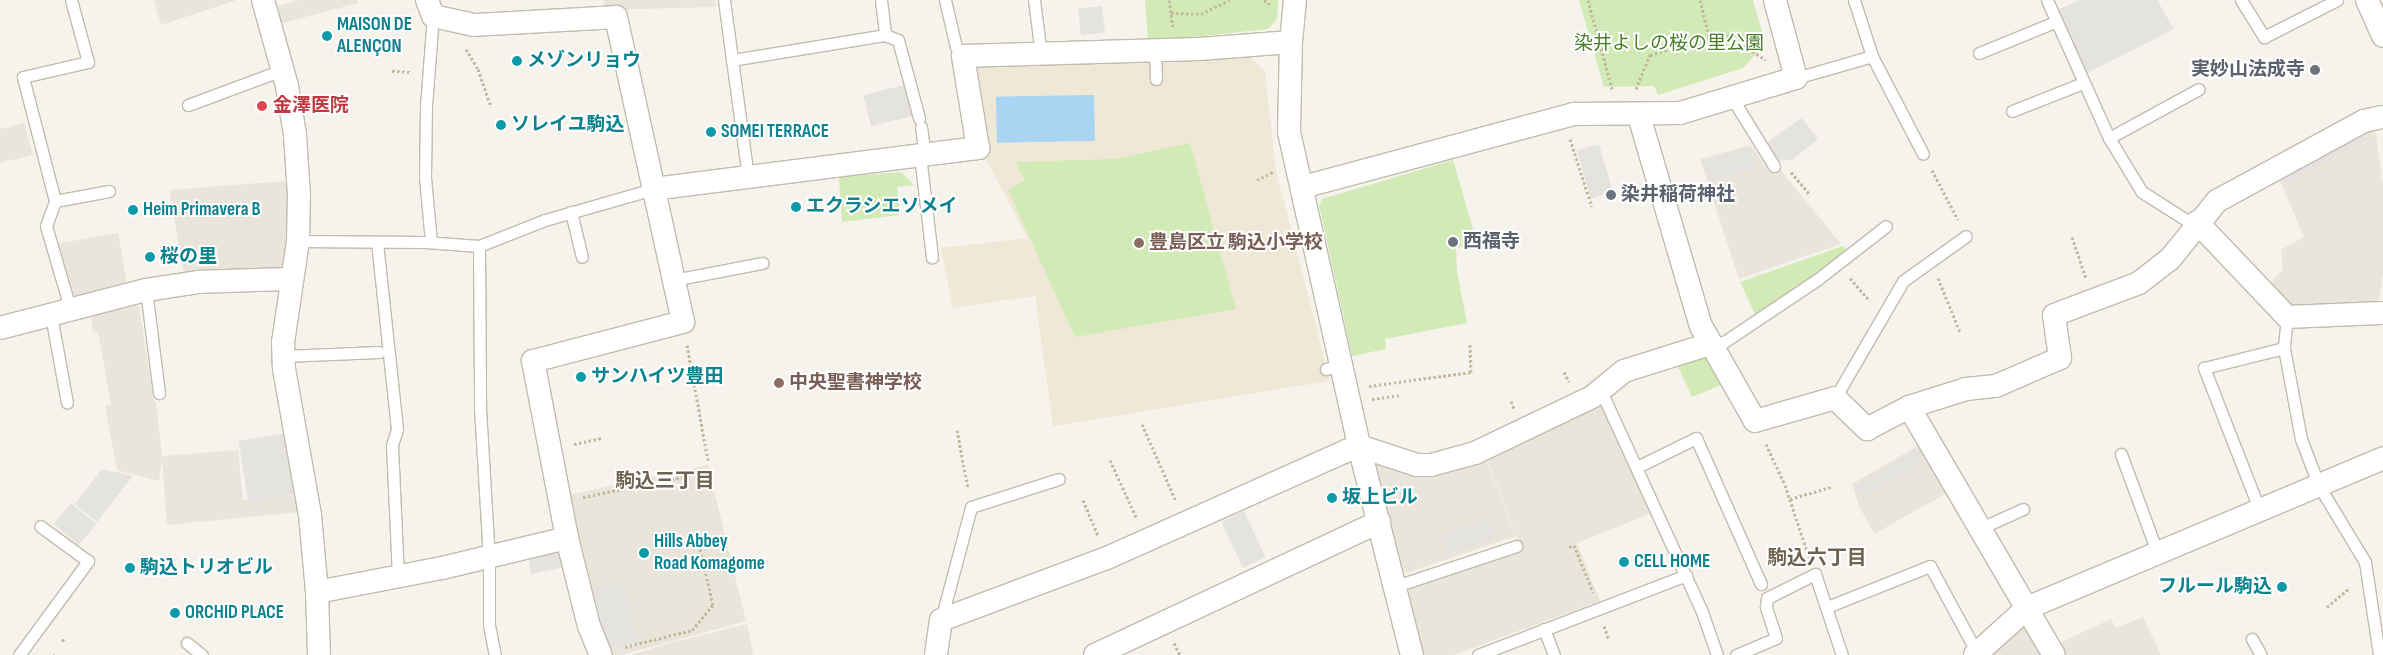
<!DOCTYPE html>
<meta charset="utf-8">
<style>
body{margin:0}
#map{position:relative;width:2383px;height:655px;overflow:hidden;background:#f6f3ec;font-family:"Sofia Sans Condensed","Noto Sans JP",sans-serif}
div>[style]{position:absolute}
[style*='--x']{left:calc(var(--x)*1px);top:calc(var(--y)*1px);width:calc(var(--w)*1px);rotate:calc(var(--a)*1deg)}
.residential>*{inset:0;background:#eae5da;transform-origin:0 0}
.education>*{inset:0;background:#efe8d6}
.green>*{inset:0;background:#d2eab5}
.parking>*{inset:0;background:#e5e3e0;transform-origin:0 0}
.water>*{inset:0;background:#a9d4f2;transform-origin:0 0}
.path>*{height:3px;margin-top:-1.5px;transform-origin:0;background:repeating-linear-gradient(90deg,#c4b79f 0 2.5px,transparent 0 5px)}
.roads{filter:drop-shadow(1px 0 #c2bbae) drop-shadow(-1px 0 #c2bbae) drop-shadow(0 1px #c2bbae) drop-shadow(0 -1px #c2bbae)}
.lane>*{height:11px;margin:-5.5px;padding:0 5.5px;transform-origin:5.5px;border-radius:5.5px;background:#fff}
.street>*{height:22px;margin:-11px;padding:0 11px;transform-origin:11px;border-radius:11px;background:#fff}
.dots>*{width:14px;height:14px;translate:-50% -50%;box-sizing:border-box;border:2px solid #fff;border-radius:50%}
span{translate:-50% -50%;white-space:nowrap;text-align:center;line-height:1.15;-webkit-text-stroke:4px #fff;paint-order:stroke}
.culture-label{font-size:19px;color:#0d838f;font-weight:700}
.left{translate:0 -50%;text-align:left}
.right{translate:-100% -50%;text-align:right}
.park-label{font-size:19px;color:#4a7f2a}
.worship-label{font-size:19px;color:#5b616d;font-weight:700}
.health-label{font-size:19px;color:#be3a42;font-weight:700}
.education-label{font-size:19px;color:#785e54;font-weight:700}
.neighbourhood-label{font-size:20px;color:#6e6250;font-weight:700}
</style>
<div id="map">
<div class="residential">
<i style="clip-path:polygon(154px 0,237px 0,161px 25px)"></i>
<i style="clip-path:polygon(300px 0,357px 0,358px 3px,279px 24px,275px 7px)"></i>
<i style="clip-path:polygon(604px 0,715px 0,716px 7px,605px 10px)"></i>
<i style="clip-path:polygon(24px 123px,33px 155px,0 163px,0 129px)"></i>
<i style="clip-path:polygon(2368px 128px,2376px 133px,2383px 186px,2383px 275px,2377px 307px,2291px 310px,2268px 285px,2283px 269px,2281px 250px,2304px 237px,2277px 174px)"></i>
<i style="clip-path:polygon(1751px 145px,1769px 172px,1780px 169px,1841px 244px,1739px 279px,1700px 159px)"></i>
<i style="clip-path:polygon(287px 181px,287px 236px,282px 275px,185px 280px,169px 190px)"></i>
<i style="left:118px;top:233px;width:55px;height:61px;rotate:80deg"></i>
<i style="clip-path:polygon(132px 303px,139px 307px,154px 402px,156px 402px,162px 456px,238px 450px,243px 500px,298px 495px,299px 512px,167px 525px,162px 460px,159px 481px,117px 470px,105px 406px,111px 404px,98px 332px,93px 332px,90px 312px)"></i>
<i style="clip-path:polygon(1599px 399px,1652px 513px,1577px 543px,1600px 601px,1454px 655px,1423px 655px,1405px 596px,1410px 589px,1522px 550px,1485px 455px)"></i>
<i style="clip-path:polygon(1921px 444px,1949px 492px,1874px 534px,1859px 506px,1852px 484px)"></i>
<i style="clip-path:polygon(1484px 455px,1516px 536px,1407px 573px,1396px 566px,1370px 457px)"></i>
<i style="clip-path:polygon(708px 465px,746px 621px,622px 655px,609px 655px,585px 582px,564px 496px)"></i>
<i style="clip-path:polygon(2143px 617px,2161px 655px,2063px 655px,2057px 644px,2111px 619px,2116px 628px)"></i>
<i style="clip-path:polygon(747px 624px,753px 655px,631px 655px,670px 643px)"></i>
<i style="clip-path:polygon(2018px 626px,2027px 627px,2043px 655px,1985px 655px)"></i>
</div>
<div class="education">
<i style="clip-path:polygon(1248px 54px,1265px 72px,1276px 171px,1330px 381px,1053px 426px,1035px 296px,953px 308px,941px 248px,1027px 238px,985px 157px,973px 71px,979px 66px)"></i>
</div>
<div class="green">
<i style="clip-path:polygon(1145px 0,1278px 0,1277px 19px,1268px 29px,1148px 42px)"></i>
<i style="clip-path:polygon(1579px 0,1753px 0,1763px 35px,1756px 54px,1743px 68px,1658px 95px,1654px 86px,1604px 87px)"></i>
<i style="clip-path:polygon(1190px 143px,1236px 309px,1075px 337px,1008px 190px,1025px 180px,1015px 162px,1115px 159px)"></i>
<i style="clip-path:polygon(1453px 160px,1477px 243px,1456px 248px,1457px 272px,1467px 323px,1385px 339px,1386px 349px,1352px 356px,1319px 205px,1322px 199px)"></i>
<i style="clip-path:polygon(901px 172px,914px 185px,897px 187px,900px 215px,842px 222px,839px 177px)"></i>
<i style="clip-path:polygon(1843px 246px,1847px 250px,1804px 284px,1755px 314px,1740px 282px)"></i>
<i style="clip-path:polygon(1703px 353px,1726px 383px,1692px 397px,1676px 362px)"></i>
</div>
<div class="parking">
<i style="clip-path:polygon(2080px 0,2157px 0,2174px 29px,2085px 74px,2055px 11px)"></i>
<i style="left:1102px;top:6px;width:27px;height:24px;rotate:84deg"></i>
<i style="left:908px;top:84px;width:32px;height:46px;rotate:76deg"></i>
<i style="clip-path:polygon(1802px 118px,1818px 139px,1792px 160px,1778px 161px,1767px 142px)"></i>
<i style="clip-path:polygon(2363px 133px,2371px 138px,2285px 184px,2281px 175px)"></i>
<i style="left:1599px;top:144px;width:50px;height:23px;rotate:74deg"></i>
<i style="left:1750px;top:147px;width:22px;height:49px;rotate:74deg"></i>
<i style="left:288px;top:433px;width:62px;height:50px;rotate:81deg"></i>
<i style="left:1919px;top:447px;width:15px;height:75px;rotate:58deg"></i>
<i style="clip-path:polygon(102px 469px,133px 476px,97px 522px,75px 504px)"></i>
<i style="left:71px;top:503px;width:33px;height:27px;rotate:40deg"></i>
<i style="left:1244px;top:511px;width:51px;height:25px;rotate:65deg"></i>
<i style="left:1488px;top:518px;width:22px;height:51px;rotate:72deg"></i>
<i style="clip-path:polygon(560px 546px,565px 567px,531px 574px,528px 555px)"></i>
<i style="left:624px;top:581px;width:62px;height:33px;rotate:77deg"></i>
</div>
<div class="water">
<i style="left:1094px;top:95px;width:46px;height:98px;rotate:89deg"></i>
</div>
<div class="path">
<i style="--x:1169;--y:0;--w:27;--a:82"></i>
<i style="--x:1264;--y:0;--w:7;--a:34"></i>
<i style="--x:1588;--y:0;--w:92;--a:74.9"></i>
<i style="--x:1700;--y:0;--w:38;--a:76"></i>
<i style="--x:1171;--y:13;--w:30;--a:2"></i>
<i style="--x:1201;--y:14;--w:32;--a:-26"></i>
<i style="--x:466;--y:49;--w:23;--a:59"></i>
<i style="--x:478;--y:69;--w:40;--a:71.1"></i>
<i style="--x:392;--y:71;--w:18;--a:3"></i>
<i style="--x:1636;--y:89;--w:37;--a:-68"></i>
<i style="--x:1650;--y:55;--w:77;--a:-17.5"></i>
<i style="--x:1723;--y:32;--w:51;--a:33.1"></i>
<i style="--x:1570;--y:139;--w:71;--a:72.1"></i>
<i style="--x:1932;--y:170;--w:56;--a:62.5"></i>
<i style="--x:1791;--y:172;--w:30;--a:50"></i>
<i style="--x:1257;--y:180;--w:18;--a:-27"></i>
<i style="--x:2072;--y:237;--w:43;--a:71.1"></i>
<i style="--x:1850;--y:278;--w:30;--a:49"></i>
<i style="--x:1938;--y:278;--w:58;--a:67.8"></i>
<i style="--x:687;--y:345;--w:117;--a:79.7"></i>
<i style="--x:1564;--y:372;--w:11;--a:63"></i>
<i style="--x:1369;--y:386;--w:103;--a:-7.8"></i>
<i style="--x:1471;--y:372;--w:30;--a:-92"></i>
<i style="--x:1372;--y:399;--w:27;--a:-8"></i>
<i style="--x:1511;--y:401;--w:9;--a:69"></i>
<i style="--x:1142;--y:424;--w:84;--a:66.2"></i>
<i style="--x:957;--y:430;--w:60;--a:79.4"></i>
<i style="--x:574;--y:444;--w:29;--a:-12"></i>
<i style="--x:1766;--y:444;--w:45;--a:65.1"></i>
<i style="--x:1785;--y:485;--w:76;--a:71.6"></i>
<i style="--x:1110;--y:460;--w:65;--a:65.4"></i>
<i style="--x:583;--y:497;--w:101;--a:-11.4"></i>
<i style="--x:1790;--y:499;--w:43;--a:-16.3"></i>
<i style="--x:1083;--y:500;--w:39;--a:67"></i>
<i style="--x:1569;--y:547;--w:5;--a:-22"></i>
<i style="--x:1574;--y:545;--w:51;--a:68"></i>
<i style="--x:2327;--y:607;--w:30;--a:-40"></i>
<i style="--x:1604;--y:626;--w:15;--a:70"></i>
<i style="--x:62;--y:639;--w:3;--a:45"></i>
<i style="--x:1174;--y:643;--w:13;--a:63"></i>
<i style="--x:625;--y:647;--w:69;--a:-14.2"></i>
<i style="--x:692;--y:630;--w:33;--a:-50"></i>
<i style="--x:713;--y:605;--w:75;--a:-103.1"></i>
<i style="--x:54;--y:655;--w:1;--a:-45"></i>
</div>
<div class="roads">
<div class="lane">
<i style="--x:724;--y:0;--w:179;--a:82.3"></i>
<i style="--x:881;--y:0;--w:35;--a:83"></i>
<i style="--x:885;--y:35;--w:14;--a:21"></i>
<i style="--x:898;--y:40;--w:81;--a:74.9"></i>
<i style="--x:945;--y:0;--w:48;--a:76.8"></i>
<i style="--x:956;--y:47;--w:11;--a:52"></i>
<i style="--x:1034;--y:0;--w:54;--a:82.6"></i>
<i style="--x:1854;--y:0;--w:59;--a:72.2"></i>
<i style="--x:2047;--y:0;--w:151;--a:65.8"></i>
<i style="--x:2109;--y:138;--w:63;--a:58.6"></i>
<i style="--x:2142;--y:192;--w:62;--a:32.4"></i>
<i style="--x:2241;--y:0;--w:44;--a:58.1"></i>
<i style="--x:2264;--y:37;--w:82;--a:-26.9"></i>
<i style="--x:1155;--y:51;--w:28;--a:88"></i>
<i style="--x:1979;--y:53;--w:82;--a:-22.2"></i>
<i style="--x:732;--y:60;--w:155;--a:-9.3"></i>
<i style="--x:1796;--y:78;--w:79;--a:-16.1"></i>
<i style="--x:1872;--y:56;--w:110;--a:62.5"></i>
<i style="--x:1732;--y:98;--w:80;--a:58.3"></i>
<i style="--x:188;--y:105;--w:100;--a:-20.4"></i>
<i style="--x:2012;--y:111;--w:76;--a:-21.5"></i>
<i style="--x:921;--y:127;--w:28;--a:82"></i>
<i style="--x:2109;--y:138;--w:102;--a:-28.6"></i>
<i style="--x:920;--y:155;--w:103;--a:83.3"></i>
<i style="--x:55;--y:201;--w:55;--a:-10.5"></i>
<i style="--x:571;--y:212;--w:46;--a:76.3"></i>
<i style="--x:298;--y:241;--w:127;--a:0.5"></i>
<i style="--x:425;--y:242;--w:54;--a:4.2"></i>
<i style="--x:479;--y:246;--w:71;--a:-21.5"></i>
<i style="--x:545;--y:220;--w:112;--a:-16"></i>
<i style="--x:377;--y:242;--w:188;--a:83.9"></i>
<i style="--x:397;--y:429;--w:17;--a:107"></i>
<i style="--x:392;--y:445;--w:132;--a:87.4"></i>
<i style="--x:431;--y:242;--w:65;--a:-95.3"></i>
<i style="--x:425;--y:177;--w:71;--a:-89.2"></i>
<i style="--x:426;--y:106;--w:90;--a:-85.6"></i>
<i style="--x:479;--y:246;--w:162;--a:89.6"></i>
<i style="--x:480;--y:408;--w:150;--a:86.6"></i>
<i style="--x:489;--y:558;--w:67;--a:90"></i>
<i style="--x:489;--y:625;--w:31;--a:79"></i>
<i style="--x:673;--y:280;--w:91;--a:-10.8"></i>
<i style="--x:146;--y:290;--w:104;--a:82.8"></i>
<i style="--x:70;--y:308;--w:85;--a:-106.3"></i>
<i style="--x:46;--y:226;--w:27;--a:-70"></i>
<i style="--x:55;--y:201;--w:128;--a:-104.5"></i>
<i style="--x:23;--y:77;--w:67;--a:-13"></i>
<i style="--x:88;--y:62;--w:64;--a:-105.3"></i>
<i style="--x:51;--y:315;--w:89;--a:79.7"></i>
<i style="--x:2287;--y:317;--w:31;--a:96"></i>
<i style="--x:2284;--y:348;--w:93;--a:79.4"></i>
<i style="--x:2301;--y:439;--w:50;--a:69"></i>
<i style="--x:2319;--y:486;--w:89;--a:58.8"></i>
<i style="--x:2365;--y:562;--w:94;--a:81.4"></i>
<i style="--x:1710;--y:344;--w:14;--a:-8"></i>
<i style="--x:1724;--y:342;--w:113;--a:-33.8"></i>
<i style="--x:1818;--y:279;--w:86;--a:-37.9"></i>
<i style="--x:284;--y:356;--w:95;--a:-2.4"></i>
<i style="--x:1326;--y:369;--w:16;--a:-15"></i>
<i style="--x:1601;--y:391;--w:240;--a:65.4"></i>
<i style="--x:1701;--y:609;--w:49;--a:70.8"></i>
<i style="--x:1835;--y:398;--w:135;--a:-59.8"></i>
<i style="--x:1903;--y:281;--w:77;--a:-35.5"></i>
<i style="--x:2121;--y:454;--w:104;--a:69.8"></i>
<i style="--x:1637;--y:467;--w:66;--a:-26.2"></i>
<i style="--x:1696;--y:438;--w:160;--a:66"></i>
<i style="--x:2260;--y:511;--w:154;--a:-111.4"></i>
<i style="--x:2204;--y:368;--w:82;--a:-14"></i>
<i style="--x:1981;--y:528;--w:46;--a:-24.3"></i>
<i style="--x:1393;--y:587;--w:130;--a:-18.4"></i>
<i style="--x:1827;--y:607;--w:111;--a:-21.7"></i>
<i style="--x:1930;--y:566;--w:99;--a:61.6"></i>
<i style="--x:941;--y:620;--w:117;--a:-75.1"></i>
<i style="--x:971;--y:507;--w:92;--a:-17.7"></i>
<i style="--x:1544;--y:629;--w:28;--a:69"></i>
<i style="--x:2252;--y:639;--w:18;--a:61"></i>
<i style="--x:187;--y:643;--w:19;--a:39"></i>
<i style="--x:19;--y:655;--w:117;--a:-53.7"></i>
<i style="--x:88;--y:561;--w:59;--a:-143.9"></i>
<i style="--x:1478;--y:655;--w:223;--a:-21"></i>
<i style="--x:1736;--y:655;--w:43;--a:-23"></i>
<i style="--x:1776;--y:638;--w:33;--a:-108"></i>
<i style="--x:1766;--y:607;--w:9;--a:-84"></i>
<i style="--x:1767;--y:598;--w:54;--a:-26.6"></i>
<i style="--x:1815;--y:574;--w:85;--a:71.6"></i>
</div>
<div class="street">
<i style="--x:263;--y:0;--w:89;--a:74.4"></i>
<i style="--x:287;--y:86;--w:50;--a:80.7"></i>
<i style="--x:295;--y:135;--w:61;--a:86.2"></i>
<i style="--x:299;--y:196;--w:45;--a:91.3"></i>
<i style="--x:298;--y:241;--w:102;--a:98.4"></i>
<i style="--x:283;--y:342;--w:27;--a:88"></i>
<i style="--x:284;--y:369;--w:148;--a:79.9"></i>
<i style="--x:310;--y:515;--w:77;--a:84.8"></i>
<i style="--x:317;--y:592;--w:63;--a:88.2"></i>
<i style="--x:427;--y:0;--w:17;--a:69"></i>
<i style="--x:433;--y:16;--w:42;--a:12.4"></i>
<i style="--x:474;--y:25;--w:142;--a:-3.2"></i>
<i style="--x:616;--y:17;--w:312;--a:77.6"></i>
<i style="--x:683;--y:322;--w:155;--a:165.4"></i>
<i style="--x:533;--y:361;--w:180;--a:79.1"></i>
<i style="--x:1295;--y:0;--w:42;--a:95.4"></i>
<i style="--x:1291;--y:42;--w:90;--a:91.3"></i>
<i style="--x:1289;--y:132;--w:322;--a:77.4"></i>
<i style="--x:1359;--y:446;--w:216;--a:75.8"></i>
<i style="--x:2367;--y:0;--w:39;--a:66"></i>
<i style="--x:1639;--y:116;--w:219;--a:73.6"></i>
<i style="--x:1701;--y:326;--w:109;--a:60.4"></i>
<i style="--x:1755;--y:421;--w:83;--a:-16"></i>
<i style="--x:1835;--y:398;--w:45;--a:44.1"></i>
<i style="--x:1867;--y:429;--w:47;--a:-27.6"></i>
<i style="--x:1909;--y:407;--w:60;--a:-17.5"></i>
<i style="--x:1966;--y:389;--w:30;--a:-6"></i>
<i style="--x:1996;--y:386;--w:70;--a:-23.6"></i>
<i style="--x:2060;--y:358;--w:43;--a:-97.9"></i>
<i style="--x:2054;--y:315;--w:91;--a:-20.6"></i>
<i style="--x:2139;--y:283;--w:39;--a:-38"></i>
<i style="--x:2170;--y:259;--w:75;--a:-51"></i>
<i style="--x:2217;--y:201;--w:167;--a:-28.6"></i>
<i style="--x:2364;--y:121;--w:18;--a:-13"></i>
<i style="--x:1303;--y:187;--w:281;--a:-15.1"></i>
<i style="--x:1574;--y:114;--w:106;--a:-0.5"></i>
<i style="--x:1680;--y:113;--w:121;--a:-16.8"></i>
<i style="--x:1796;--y:78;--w:81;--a:-105.1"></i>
<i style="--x:653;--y:189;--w:328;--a:-7.2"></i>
<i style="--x:978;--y:148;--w:93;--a:-99.3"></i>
<i style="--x:963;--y:56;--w:236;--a:-1.7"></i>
<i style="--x:1199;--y:49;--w:92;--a:-4.4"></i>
<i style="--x:2197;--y:222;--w:131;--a:46.5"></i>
<i style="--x:2287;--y:317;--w:94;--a:-2.4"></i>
<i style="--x:0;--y:328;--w:151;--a:-14.6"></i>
<i style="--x:146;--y:290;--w:54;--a:-8.6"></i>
<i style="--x:199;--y:282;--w:92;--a:-1.9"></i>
<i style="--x:1909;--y:407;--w:287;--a:59.7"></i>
<i style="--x:317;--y:592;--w:127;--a:-10.9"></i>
<i style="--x:442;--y:568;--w:129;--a:-13.5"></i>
<i style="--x:567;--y:538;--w:91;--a:76"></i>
<i style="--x:589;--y:626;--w:31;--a:68"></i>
<i style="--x:936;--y:655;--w:35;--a:-82"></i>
<i style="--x:941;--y:620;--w:177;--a:-20.5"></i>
<i style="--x:1107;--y:558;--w:262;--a:-24.1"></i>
<i style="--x:1346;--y:451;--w:14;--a:-21"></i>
<i style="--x:1359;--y:446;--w:61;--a:18.1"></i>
<i style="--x:1417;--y:465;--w:14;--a:0"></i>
<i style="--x:1431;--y:465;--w:46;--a:-15.3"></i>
<i style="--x:1475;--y:453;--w:130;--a:-25.6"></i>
<i style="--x:1592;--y:397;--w:41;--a:-39.1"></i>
<i style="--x:1624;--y:371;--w:90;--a:-17.4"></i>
<i style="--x:1095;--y:655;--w:314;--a:-25.1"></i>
<i style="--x:1975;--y:655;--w:70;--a:-42.1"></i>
<i style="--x:2027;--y:608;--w:386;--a:-22.8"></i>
</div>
</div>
<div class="dots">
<i style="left:327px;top:36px;background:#0f9aa8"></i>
<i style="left:517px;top:61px;background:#0f9aa8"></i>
<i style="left:2315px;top:70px;background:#6b7280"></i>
<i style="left:262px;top:106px;background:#e0444e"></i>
<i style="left:501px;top:125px;background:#0f9aa8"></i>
<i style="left:711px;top:132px;background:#0f9aa8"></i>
<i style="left:1611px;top:195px;background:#6b7280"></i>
<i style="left:796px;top:207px;background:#0f9aa8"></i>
<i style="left:133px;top:210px;background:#0f9aa8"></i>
<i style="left:1453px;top:242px;background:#6b7280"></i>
<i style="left:1139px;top:243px;background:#8d6e63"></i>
<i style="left:150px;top:257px;background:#0f9aa8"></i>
<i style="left:581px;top:377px;background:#0f9aa8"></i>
<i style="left:779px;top:383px;background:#8d6e63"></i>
<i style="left:1332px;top:498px;background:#0f9aa8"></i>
<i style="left:644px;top:553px;background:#0f9aa8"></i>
<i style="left:1624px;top:562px;background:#0f9aa8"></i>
<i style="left:130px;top:568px;background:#0f9aa8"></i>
<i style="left:2282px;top:587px;background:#0f9aa8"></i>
<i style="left:175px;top:613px;background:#0f9aa8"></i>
</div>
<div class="culture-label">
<span class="left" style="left:337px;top:36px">MAISON DE<br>ALENÇON</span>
<span class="left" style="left:527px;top:61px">メゾンリョウ</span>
<span class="left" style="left:511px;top:125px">ソレイユ駒込</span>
<span class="left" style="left:721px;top:132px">SOMEI TERRACE</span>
<span class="left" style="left:806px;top:207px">エクラシエソメイ</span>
<span class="left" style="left:143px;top:210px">Heim Primavera B</span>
<span class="left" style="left:160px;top:257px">桜の里</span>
<span class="left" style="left:591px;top:377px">サンハイツ豊田</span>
<span class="left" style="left:1342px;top:498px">坂上ビル</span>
<span class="left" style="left:654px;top:553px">Hills Abbey<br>Road Komagome</span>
<span class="left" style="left:1634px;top:562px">CELL HOME</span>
<span class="left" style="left:140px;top:568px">駒込トリオビル</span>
<span class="right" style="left:2272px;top:587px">フルール駒込</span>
<span class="left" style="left:185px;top:613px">ORCHID PLACE</span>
</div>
<div class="park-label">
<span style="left:1669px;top:44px">染井よしの桜の里公園</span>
</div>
<div class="worship-label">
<span class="right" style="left:2305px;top:70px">実妙山法成寺</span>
<span class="left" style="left:1621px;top:195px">染井稲荷神社</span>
<span class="left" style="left:1463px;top:242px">西福寺</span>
</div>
<div class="health-label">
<span class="left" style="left:273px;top:106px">金澤医院</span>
</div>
<div class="education-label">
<span class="left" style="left:1149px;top:243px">豊島区立 駒込小学校</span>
<span class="left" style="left:789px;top:383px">中央聖書神学校</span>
</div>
<div class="neighbourhood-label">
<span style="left:665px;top:481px">駒込三丁目</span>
<span style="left:1817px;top:558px">駒込六丁目</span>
</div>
</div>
